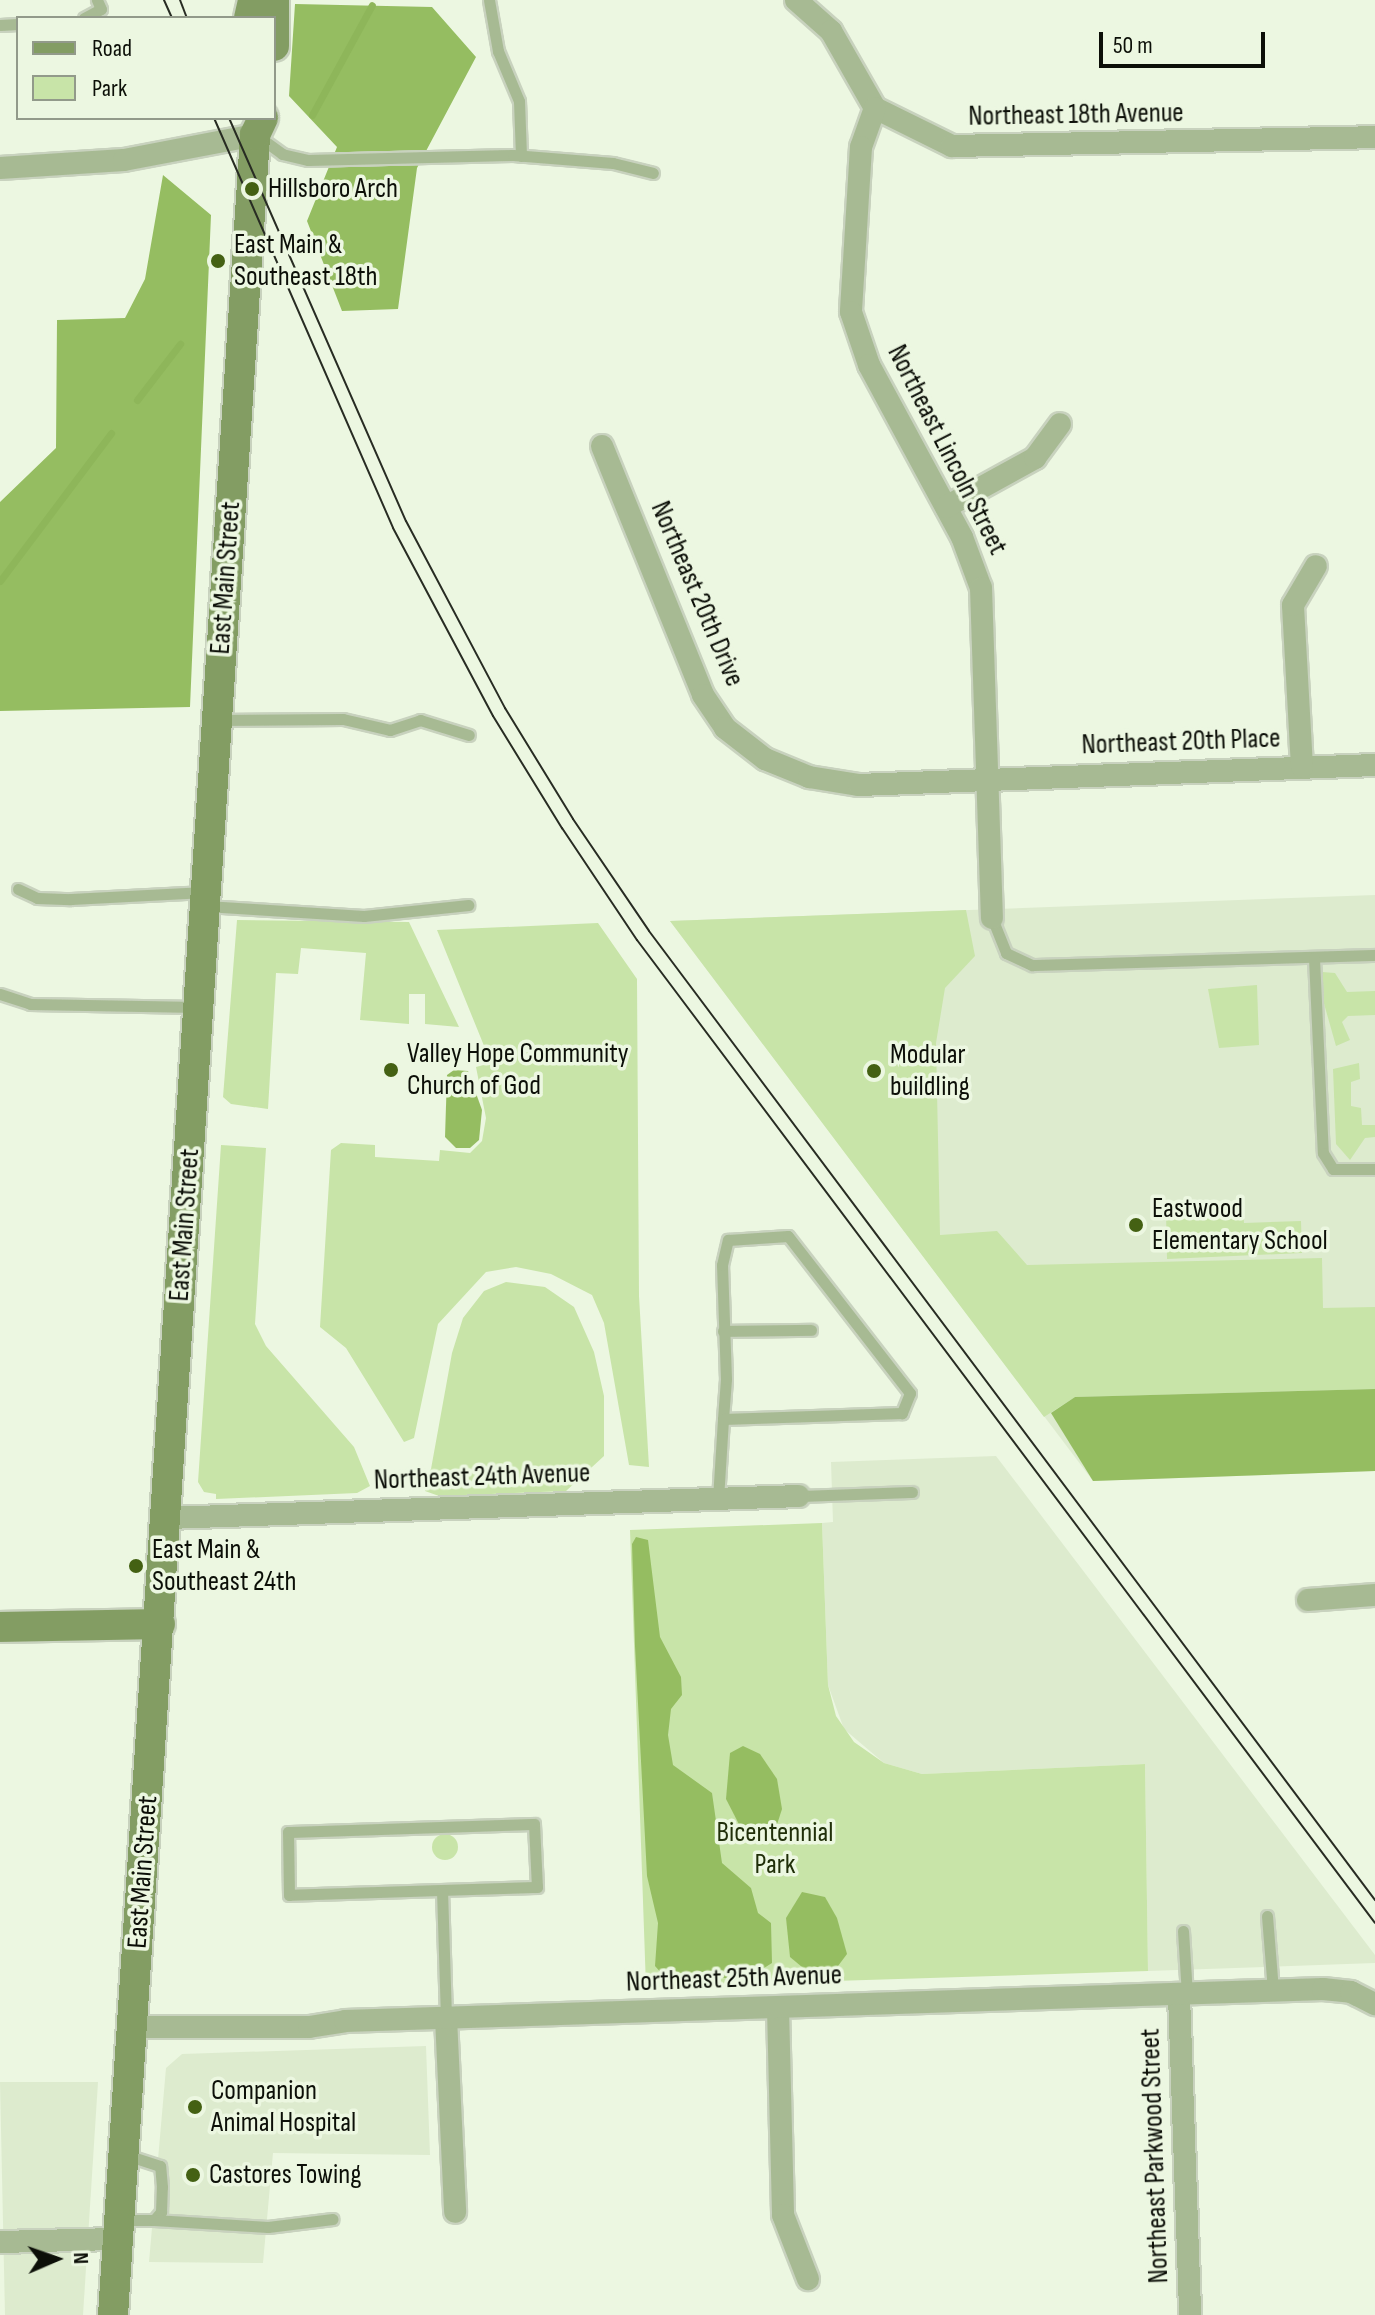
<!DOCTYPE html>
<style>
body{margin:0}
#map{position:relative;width:1375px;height:2315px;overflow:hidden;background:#ecf7e1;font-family:"Sofia Sans Condensed",sans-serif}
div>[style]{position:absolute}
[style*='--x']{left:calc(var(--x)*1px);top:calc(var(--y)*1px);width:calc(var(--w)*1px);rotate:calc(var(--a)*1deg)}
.built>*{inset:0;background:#ddebce}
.green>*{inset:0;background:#c8e4a8}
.round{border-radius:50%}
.forest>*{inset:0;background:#95bd61}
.stream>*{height:7px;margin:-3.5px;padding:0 3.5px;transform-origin:3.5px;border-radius:3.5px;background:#8eb65a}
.roads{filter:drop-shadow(2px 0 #c8d2be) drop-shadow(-2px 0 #c8d2be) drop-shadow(0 2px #c8d2be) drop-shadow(0 -2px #c8d2be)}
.lane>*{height:11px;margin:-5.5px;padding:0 5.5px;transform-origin:5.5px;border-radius:5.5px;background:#a7ba93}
.street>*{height:22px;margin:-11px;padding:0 11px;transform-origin:11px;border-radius:11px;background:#a7ba93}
.secondary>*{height:30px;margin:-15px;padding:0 15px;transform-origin:15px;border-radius:15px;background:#839d63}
.tram>*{height:2px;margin:-1px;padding:0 1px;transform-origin:1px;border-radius:1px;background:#282c23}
.dots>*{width:22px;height:22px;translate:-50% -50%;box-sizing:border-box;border:4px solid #ecf7e1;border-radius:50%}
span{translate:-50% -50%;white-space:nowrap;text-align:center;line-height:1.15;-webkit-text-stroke:7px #ecf7e1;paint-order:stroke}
.street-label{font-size:28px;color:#0c0f08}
.poi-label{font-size:28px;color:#0c0f08}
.left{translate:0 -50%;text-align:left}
.park-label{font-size:28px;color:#202f09}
.legend{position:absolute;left:16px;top:16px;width:260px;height:104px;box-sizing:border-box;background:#ecf7e1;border:2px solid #929a8a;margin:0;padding:10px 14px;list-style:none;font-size:24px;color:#0c0f08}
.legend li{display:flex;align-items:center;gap:16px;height:40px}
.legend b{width:40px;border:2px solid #929a8a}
.north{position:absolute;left:16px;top:2219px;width:80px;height:80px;-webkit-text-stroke:6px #ecf7e1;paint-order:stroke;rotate:88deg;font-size:22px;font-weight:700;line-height:32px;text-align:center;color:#0c0f08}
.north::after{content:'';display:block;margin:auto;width:28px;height:36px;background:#0c0f08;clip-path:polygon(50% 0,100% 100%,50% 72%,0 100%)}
.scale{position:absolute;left:1099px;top:32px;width:166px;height:36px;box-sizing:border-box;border:4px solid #0c0f08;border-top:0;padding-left:10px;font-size:24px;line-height:28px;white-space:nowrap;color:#0c0f08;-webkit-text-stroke:6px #ecf7e1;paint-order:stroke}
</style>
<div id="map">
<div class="built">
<i style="clip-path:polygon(1375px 895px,1375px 1471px,1093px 1481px,670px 921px)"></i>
<i style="clip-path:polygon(996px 1456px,1375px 1955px,1375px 1963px,1148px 1971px,1145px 1764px,922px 1774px,884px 1763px,844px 1729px,828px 1685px,822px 1523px,833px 1522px,831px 1462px)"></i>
<i style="clip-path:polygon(426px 2046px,430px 2155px,273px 2153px,263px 2263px,149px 2262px,166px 2068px,182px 2054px)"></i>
<i style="clip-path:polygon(0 2082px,98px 2082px,83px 2315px,5px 2315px)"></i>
</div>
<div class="green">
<i style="clip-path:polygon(966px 910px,975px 956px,945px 988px,936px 1043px,940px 1235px,997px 1231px,1027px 1265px,1322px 1258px,1323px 1308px,1375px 1307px,1375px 1389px,1075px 1397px,1044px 1417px,670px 921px)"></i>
<i style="clip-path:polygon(237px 920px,409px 922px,459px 1027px,425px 1024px,425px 994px,409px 994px,409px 1024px,360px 1020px,366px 953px,301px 948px,298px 974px,276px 973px,268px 1109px,231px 1104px,223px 1097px)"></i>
<i style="clip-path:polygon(598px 923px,637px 979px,639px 1296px,649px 1467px,629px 1465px,604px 1323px,592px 1295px,551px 1274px,516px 1267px,486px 1272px,438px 1324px,414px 1438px,404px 1442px,346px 1348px,320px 1327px,331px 1150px,341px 1143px,375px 1145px,375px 1157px,439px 1161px,440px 1150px,470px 1153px,482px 1141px,486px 1118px,476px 1067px,491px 1063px,437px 930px)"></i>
<i style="clip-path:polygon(1322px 972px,1335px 973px,1347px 992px,1375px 991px,1375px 1015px,1348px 1016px,1342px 1022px,1350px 1040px,1336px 1046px,1321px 993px)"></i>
<i style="clip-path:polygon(1257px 985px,1259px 1045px,1219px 1048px,1208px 989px)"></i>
<i style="clip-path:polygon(1359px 1063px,1360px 1079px,1351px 1082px,1351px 1106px,1361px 1108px,1362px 1125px,1375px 1125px,1375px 1137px,1365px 1138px,1350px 1160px,1336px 1144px,1333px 1069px)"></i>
<i style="clip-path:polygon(221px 1145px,266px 1148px,255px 1324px,266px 1346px,354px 1447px,370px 1486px,357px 1493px,216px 1499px,216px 1494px,204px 1492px,198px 1482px)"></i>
<i style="clip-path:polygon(1243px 1209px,1244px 1223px,1301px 1221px,1302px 1253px,1167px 1259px,1166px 1212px)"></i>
<i style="clip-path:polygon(506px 1282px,545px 1287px,574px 1307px,594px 1352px,604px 1396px,604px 1456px,566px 1491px,439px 1496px,425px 1491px,424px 1479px,431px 1469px,452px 1353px,463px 1318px,484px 1291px)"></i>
<i style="clip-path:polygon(822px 1523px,828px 1685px,836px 1716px,854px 1742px,884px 1763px,922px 1774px,1145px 1764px,1148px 1971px,646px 1987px,630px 1530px)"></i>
<i class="round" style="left:432px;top:1834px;width:26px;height:26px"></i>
</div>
<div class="forest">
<i style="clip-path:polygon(295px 4px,432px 7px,476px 57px,417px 168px,398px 309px,342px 311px,307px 221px,337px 147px,289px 96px)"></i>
<i style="clip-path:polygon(163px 175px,211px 215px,190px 707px,0 711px,0 502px,56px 448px,57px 320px,125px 318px,145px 279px)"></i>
<i style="clip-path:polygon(454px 1070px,468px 1071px,482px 1110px,479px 1140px,470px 1148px,456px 1148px,445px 1137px,447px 1075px)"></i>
<i style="clip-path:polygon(1375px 1389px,1375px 1471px,1093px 1481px,1051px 1413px,1075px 1397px)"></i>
<i style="clip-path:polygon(636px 1537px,648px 1540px,660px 1637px,681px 1677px,682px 1695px,671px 1709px,668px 1735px,673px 1765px,712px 1793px,722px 1863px,751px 1888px,758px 1913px,771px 1923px,772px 1963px,746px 1979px,663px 1975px,655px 1966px,658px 1923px,647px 1876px,635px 1646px,632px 1544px)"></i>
<i style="clip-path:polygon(743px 1746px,760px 1754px,777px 1779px,782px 1809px,773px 1837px,744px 1834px,726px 1799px,730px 1753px)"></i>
<i style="clip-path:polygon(802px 1892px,825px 1897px,837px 1918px,847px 1954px,832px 1974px,814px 1977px,790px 1957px,786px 1918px)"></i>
</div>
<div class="stream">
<i style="--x:312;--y:115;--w:125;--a:-61.4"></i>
<i style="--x:137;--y:400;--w:71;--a:-52.5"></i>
<i style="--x:0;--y:581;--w:185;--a:-53.1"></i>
</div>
<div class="roads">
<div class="lane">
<i style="--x:489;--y:0;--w:52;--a:80"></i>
<i style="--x:498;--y:51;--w:54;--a:67.2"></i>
<i style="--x:519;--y:101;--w:55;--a:87.9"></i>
<i style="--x:84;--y:18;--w:19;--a:-28"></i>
<i style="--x:101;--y:9;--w:10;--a:-114"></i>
<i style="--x:0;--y:25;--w:18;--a:-3"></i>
<i style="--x:259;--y:137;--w:29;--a:36"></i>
<i style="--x:282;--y:154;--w:27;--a:13"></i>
<i style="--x:308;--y:160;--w:205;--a:-1.4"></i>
<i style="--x:513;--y:155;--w:100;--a:4.6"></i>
<i style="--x:613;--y:163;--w:41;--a:14"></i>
<i style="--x:217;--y:720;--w:126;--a:-0.5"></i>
<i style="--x:343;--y:719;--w:48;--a:13.2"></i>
<i style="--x:390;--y:730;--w:32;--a:-18"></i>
<i style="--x:420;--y:720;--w:51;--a:17"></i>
<i style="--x:18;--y:889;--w:21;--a:25"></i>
<i style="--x:37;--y:898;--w:34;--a:2"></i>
<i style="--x:71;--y:899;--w:134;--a:-3"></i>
<i style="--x:206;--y:906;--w:158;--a:3.6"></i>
<i style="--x:364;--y:916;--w:105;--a:-6"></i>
<i style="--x:992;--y:918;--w:38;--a:68"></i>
<i style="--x:1006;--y:953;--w:29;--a:25"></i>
<i style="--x:1032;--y:965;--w:343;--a:-1.7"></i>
<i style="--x:1314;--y:958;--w:195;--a:87.4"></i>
<i style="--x:1323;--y:1153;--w:19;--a:58"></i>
<i style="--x:1333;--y:1169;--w:42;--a:0"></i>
<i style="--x:0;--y:994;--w:32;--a:18"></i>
<i style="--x:30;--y:1004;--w:168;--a:1"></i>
<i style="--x:723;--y:1331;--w:88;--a:-0.7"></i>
<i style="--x:799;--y:1496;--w:113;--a:-2"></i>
<i style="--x:718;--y:1499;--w:80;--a:-86.4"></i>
<i style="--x:723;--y:1419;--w:40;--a:-85.7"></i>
<i style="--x:726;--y:1379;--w:114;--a:-92"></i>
<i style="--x:722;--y:1265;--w:26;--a:-77"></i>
<i style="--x:728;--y:1240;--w:60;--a:-3.8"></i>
<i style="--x:788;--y:1236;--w:199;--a:52.2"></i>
<i style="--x:910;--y:1393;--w:22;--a:112"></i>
<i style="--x:902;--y:1413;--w:179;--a:178.1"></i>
<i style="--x:534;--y:1824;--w:63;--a:87.3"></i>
<i style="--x:537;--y:1887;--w:248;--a:178.2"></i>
<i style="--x:289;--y:1895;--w:63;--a:-90.9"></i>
<i style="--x:288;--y:1832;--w:246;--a:-1.9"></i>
<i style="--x:442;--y:1890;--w:128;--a:88.2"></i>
<i style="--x:1267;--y:1916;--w:75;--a:85.4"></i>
<i style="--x:1183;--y:1931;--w:63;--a:86.4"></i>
<i style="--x:122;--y:2220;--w:32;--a:0"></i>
<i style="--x:154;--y:2220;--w:11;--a:-49"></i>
<i style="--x:161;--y:2212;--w:25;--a:-88"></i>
<i style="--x:162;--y:2187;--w:21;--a:-95"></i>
<i style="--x:160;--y:2166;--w:38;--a:-162"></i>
<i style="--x:154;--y:2220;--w:114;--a:3.5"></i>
<i style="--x:268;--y:2227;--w:65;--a:-7"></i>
</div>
<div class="street">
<i style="--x:796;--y:0;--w:47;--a:41.5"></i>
<i style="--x:831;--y:31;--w:89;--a:60.3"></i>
<i style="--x:875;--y:108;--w:86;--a:26.3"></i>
<i style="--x:952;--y:146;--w:423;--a:-1.2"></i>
<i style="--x:875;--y:108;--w:41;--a:109.7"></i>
<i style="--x:861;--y:147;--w:165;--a:93.5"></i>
<i style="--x:851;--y:312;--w:56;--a:71.2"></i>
<i style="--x:869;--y:365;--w:196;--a:61.6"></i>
<i style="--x:962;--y:537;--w:54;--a:69.6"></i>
<i style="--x:981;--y:588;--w:330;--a:88.1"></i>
<i style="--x:0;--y:168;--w:124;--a:-3.7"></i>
<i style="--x:124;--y:160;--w:133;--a:-10.8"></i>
<i style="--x:602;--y:446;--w:269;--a:67.9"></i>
<i style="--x:703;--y:695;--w:40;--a:56"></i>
<i style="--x:725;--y:728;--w:51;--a:37.8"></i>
<i style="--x:765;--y:759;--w:48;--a:22.2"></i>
<i style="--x:809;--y:777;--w:51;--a:9.1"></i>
<i style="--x:859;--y:785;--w:516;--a:-2.22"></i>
<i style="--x:946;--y:507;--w:102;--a:-28.8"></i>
<i style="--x:1035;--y:458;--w:42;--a:-53.7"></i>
<i style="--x:1302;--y:767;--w:162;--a:-93.2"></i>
<i style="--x:1293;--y:605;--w:45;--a:-59.5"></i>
<i style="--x:167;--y:1518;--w:632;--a:-1.99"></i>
<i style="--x:1308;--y:1600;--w:67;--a:-4.3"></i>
<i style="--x:1179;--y:1995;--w:320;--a:88"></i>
<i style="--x:778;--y:2008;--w:207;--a:88.6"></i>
<i style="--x:783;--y:2215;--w:69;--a:68.7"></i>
<i style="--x:446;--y:2018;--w:194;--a:87.3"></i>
<i style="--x:132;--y:2027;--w:177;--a:0"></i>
<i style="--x:309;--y:2027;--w:36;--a:-9"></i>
<i style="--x:345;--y:2021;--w:979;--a:-1.87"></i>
<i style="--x:1323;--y:1989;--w:28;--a:6"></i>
<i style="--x:1351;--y:1992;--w:27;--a:27"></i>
<i style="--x:0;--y:2242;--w:118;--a:-1.5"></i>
</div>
<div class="secondary">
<i style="--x:249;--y:18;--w:18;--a:-77"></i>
<i style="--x:274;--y:46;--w:46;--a:-90"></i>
<i style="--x:0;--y:1627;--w:160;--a:-1.1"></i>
<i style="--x:113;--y:2315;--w:2185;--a:-86.27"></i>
<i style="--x:255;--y:135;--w:19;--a:-65"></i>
</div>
</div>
<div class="tram">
<i style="--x:164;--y:0;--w:20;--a:66"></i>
<i style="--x:180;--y:0;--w:19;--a:69"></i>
<i style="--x:214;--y:118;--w:447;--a:66.4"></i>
<i style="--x:393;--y:528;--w:213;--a:62"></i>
<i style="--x:493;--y:716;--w:132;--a:58.4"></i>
<i style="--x:562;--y:828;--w:135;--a:56.2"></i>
<i style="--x:637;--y:940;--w:1229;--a:53.1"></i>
<i style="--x:229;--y:118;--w:440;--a:66.3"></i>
<i style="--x:406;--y:521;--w:212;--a:62.1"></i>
<i style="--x:505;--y:708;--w:130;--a:58.5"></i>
<i style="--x:573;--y:819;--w:135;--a:55.8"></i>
<i style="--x:649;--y:931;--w:1211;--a:53.16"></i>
</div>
<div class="dots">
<i style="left:252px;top:189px;background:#446113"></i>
<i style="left:218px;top:261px;background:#446113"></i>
<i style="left:391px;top:1070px;background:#446113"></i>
<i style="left:874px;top:1071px;background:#446113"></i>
<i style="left:1136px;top:1225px;background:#446113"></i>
<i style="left:136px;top:1566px;background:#446113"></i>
<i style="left:195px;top:2107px;background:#446113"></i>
<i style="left:193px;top:2175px;background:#446113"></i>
</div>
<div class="street-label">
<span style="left:1076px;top:115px;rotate:-1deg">Northeast 18th Avenue</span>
<span style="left:947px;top:450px;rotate:63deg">Northeast Lincoln Street</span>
<span style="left:226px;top:578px;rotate:-86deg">East Main Street</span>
<span style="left:697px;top:594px;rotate:67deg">Northeast 20th Drive</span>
<span style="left:1181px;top:742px;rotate:-2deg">Northeast 20th Place</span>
<span style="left:185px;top:1225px;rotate:-86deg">East Main Street</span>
<span style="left:482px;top:1477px;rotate:-2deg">Northeast 24th Avenue</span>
<span style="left:143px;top:1872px;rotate:-86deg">East Main Street</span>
<span style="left:734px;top:1979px;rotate:-2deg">Northeast 25th Avenue</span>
<span style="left:1155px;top:2156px;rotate:-92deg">Northeast Parkwood Street</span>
</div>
<div class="poi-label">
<span class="left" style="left:268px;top:189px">Hillsboro Arch</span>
<span class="left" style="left:234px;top:261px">East Main &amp;<br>Southeast 18th</span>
<span class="left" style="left:407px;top:1070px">Valley Hope Community<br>Church of God</span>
<span class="left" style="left:890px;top:1071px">Modular<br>buildling</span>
<span class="left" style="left:1152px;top:1225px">Eastwood<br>Elementary School</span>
<span class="left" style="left:152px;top:1566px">East Main &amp;<br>Southeast 24th</span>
<span class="left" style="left:211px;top:2107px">Companion<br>Animal Hospital</span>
<span class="left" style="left:209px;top:2175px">Castores Towing</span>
</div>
<div class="park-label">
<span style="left:775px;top:1849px">Bicentennial<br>Park</span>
</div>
<ul class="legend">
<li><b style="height:10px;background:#839d63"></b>Road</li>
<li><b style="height:22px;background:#c8e4a8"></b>Park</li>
</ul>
<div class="north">N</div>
<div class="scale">50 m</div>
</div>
